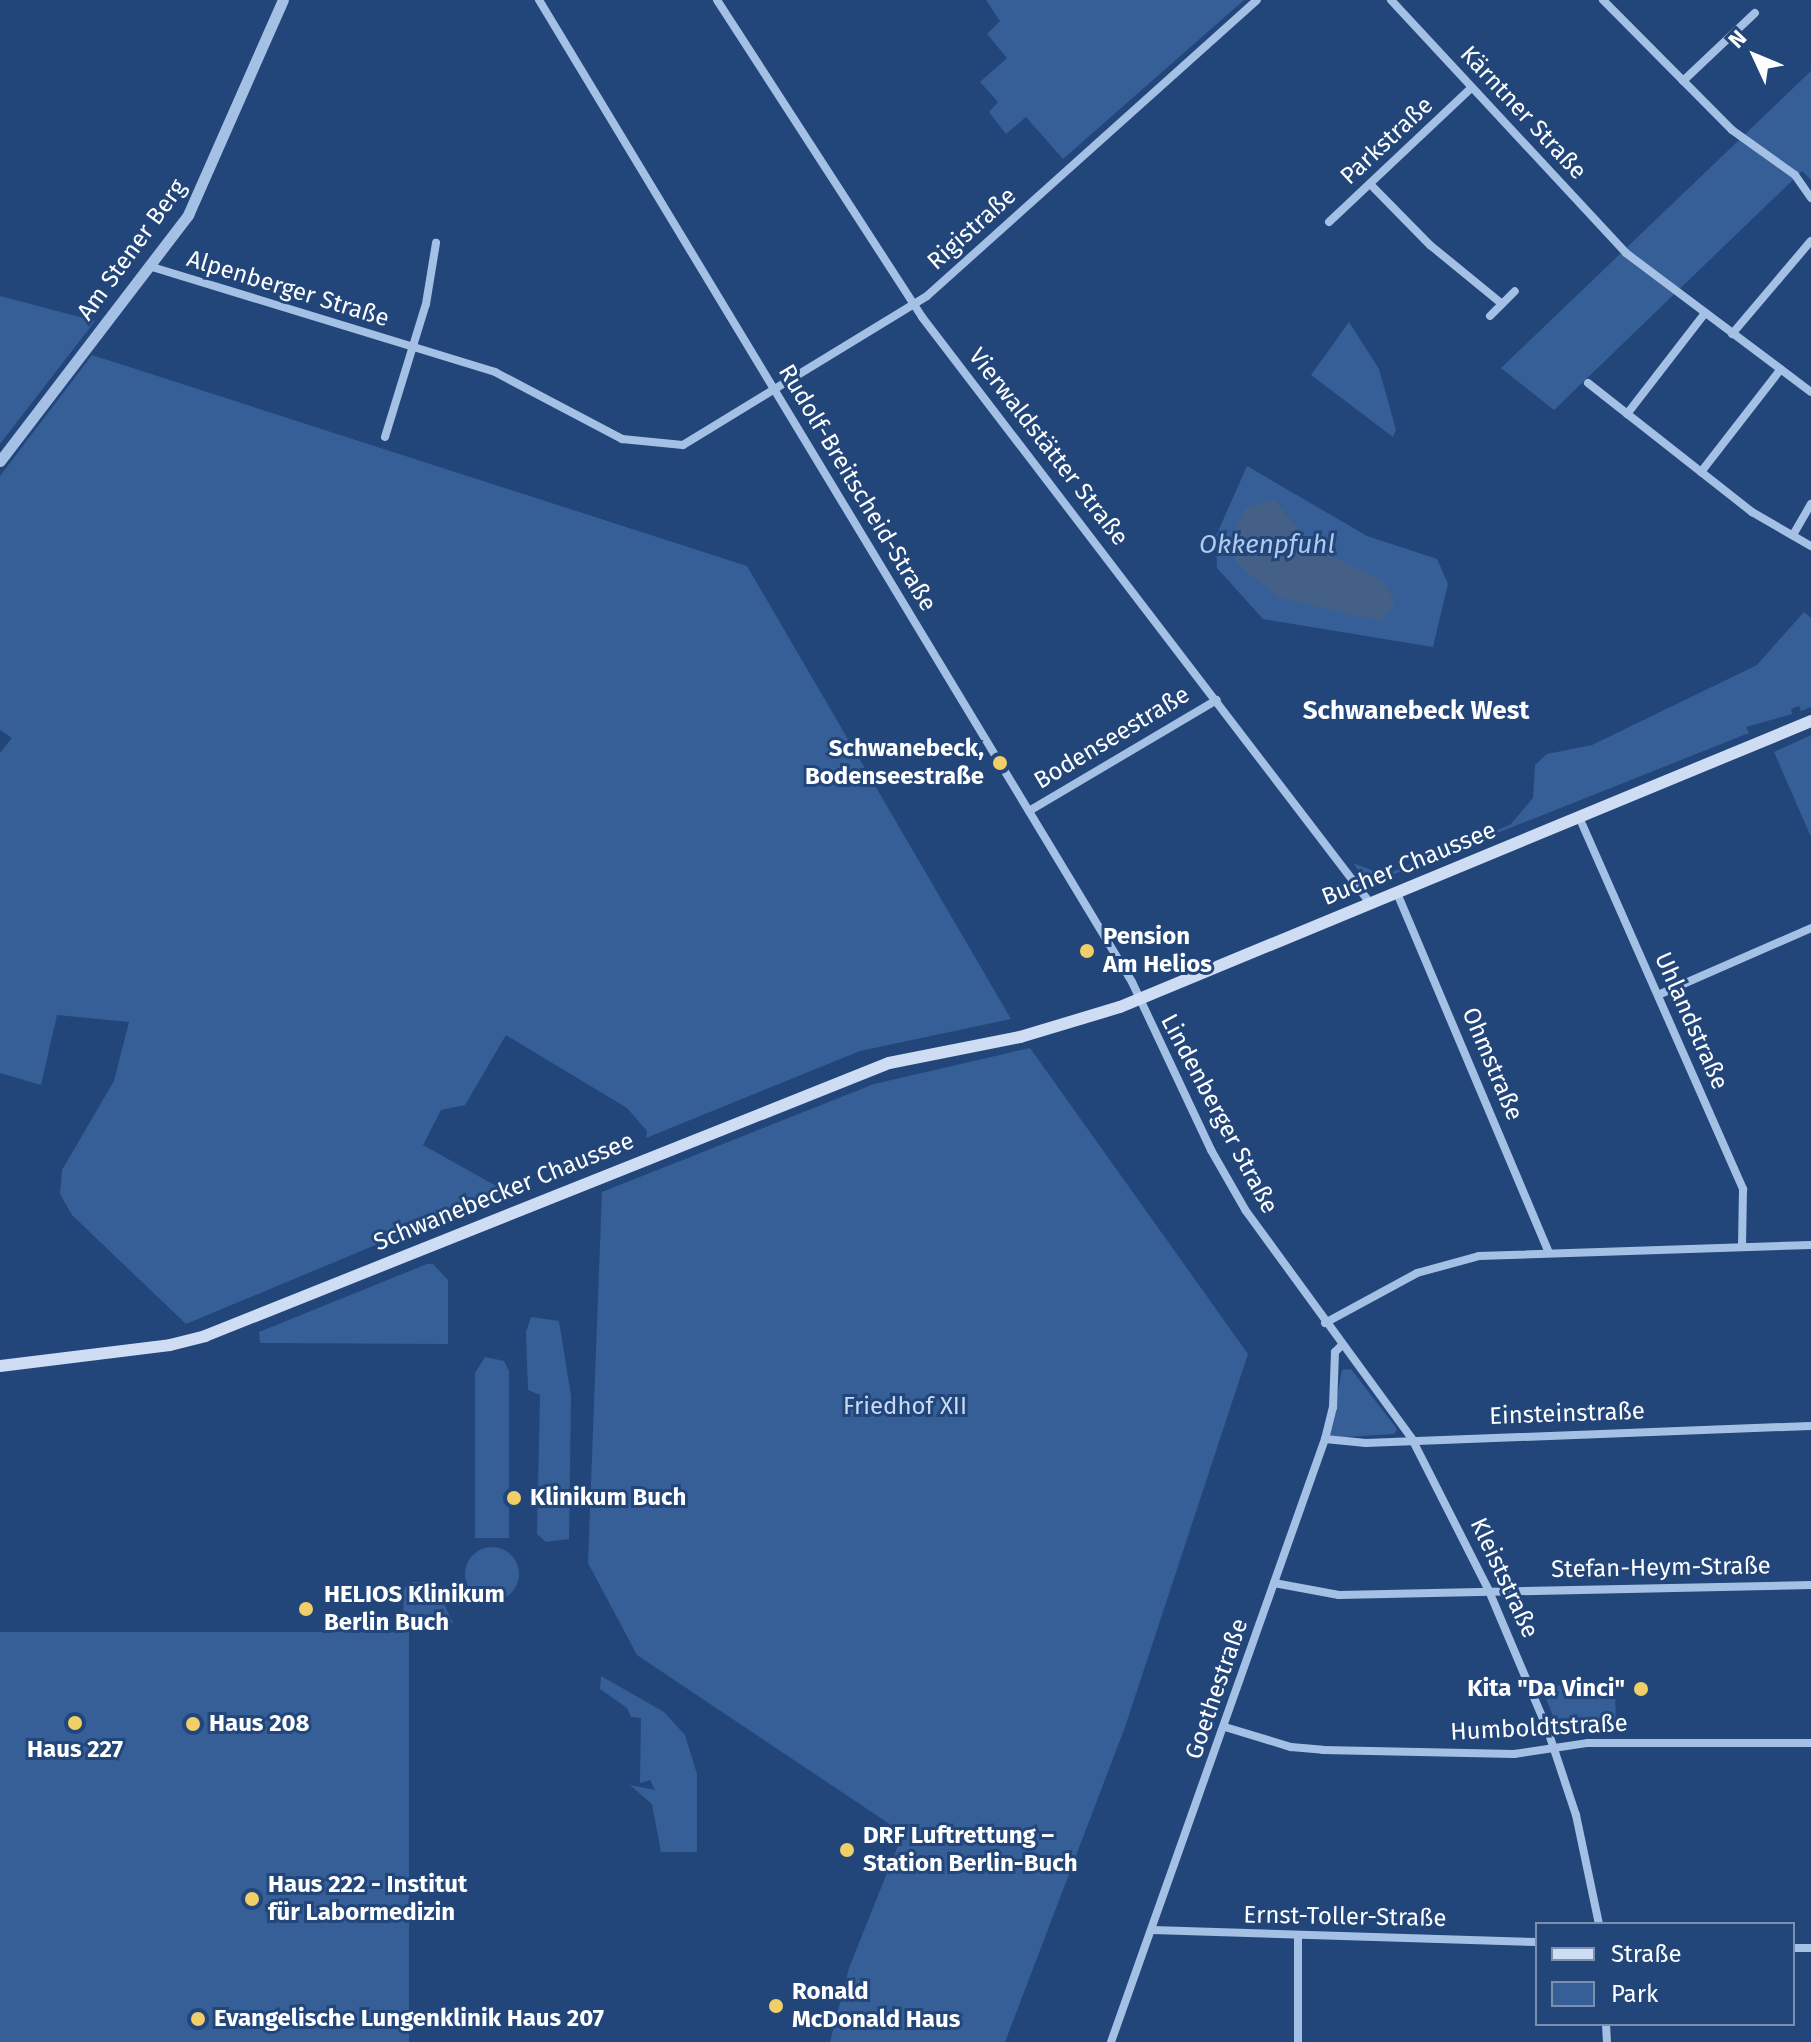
<!DOCTYPE html>
<meta charset="utf-8">
<style>
body{margin:0}
#map{position:relative;width:1811px;height:2042px;overflow:hidden;background:#22467a;font-family:"Fira Sans",sans-serif}
div>[style]{position:absolute}
[style*='--x']{left:calc(var(--x)*1px);top:calc(var(--y)*1px);width:calc(var(--w)*1px);rotate:calc(var(--a)*1deg)}
.green>*{inset:0;background:#365f98;transform-origin:0 0}
.round{border-radius:50%}
.water>*{inset:0;background:#456086}
.minor>*{height:8px;margin:-4px;padding:0 4px;transform-origin:4px;border-radius:4px;background:#a5c0e5}
.tertiary>*{height:11px;margin:-5.5px;padding:0 5.5px;transform-origin:5.5px;border-radius:5.5px;background:#a5c0e5}
.secondary>*{height:12px;margin:-6px;padding:0 6px;transform-origin:6px;border-radius:6px;background:#ceddf4}
.dots>*{width:22px;height:22px;translate:-50% -50%;box-sizing:border-box;border:4px solid #22467a;border-radius:50%}
span{translate:-50% -50%;white-space:nowrap;text-align:center;line-height:1.15;-webkit-text-stroke:6px #22467a;paint-order:stroke}
.street-label{font-size:24px;color:#fff}
.poi-label{font-size:24px;color:#fff;font-weight:700}
.right{translate:-100% -50%;text-align:right}
.left{translate:0 -50%;text-align:left}
.park-label{font-size:24px;color:#c8daf4}
.water-label{font-size:26px;color:#b0caed;font-style:italic}
.neighbourhood-label{font-size:26px;color:#fff;font-weight:700}
.legend{position:absolute;left:1535px;top:1922px;width:260px;height:104px;box-sizing:border-box;background:#22467a;border:2px solid #7a90af;margin:0;padding:10px 14px;list-style:none;font-size:24px;color:#fff}
.legend li{display:flex;align-items:center;gap:16px;height:40px}
.legend b{width:40px;border:2px solid #7a90af}
.north{position:absolute;left:1715px;top:16px;width:80px;height:80px;-webkit-text-stroke:6px #22467a;paint-order:stroke;rotate:314deg;font-size:22px;font-weight:700;line-height:32px;text-align:center;color:#fff}
.north::after{content:'';display:block;margin:auto;width:28px;height:36px;background:#fff;clip-path:polygon(50% 0,100% 100%,50% 72%,0 100%)}
</style>
<div id="map">
<div class="green">
<i style="clip-path:polygon(986px 0,1244px 0,1063px 159px,1026px 117px,1006px 134px,989px 112px,998px 102px,980px 82px,1007px 58px,987px 34px,1000px 21px)"></i>
<i style="clip-path:polygon(1811px 71px,1811px 180px,1802px 171px,1554px 410px,1501px 368px)"></i>
<i style="clip-path:polygon(0 296px,95px 321px,0 444px)"></i>
<i style="clip-path:polygon(1349px 322px,1379px 369px,1396px 430px,1393px 437px,1311px 375px)"></i>
<i style="clip-path:polygon(92px 355px,747px 566px,1011px 1019px,860px 1051px,646px 1138px,647px 1131px,627px 1108px,506px 1035px,465px 1105px,441px 1110px,423px 1145px,505px 1191px,186px 1324px,72px 1215px,60px 1194px,62px 1170px,114px 1081px,129px 1022px,57px 1015px,41px 1085px,0 1073px,0 753px,12px 738px,0 730px,0 476px)"></i>
<i style="clip-path:polygon(evenodd,1247px 466px,1367px 536px,1437px 559px,1448px 584px,1433px 647px,1263px 619px,1217px 568px,1216px 536px,1247px 466px,1275px 499px,1312px 546px,1383px 582px,1231px 536px,1275px 499px)"></i>
<i style="clip-path:polygon(1804px 612px,1811px 618px,1811px 707px,1801px 711px,1799px 706px,1791px 709px,1792px 714px,1746px 727px,1749px 733px,1369px 884px,1353px 863px,1384px 875px,1510px 825px,1533px 798px,1535px 765px,1547px 754px,1592px 745px,1757px 665px)"></i>
<i style="clip-path:polygon(1811px 735px,1811px 837px,1774px 752px)"></i>
<i style="clip-path:polygon(1030px 1048px,1248px 1354px,1125px 1727px,1005px 2042px,830px 2042px,849px 1968px,903px 1833px,637px 1655px,588px 1563px,602px 1192px,874px 1084px)"></i>
<i style="clip-path:polygon(427px 1264px,433px 1264px,448px 1280px,448px 1344px,260px 1343px,259px 1332px)"></i>
<i style="clip-path:polygon(531px 1317px,559px 1321px,571px 1396px,569px 1539px,546px 1542px,537px 1534px,540px 1395px,528px 1390px,526px 1332px)"></i>
<i style="clip-path:polygon(485px 1357px,504px 1361px,509px 1371px,509px 1538px,475px 1538px,475px 1373px)"></i>
<i style="clip-path:polygon(1351px 1369px,1397px 1429px,1394px 1434px,1329px 1438px,1342px 1370px)"></i>
<i class="round" style="left:465px;top:1547px;width:54px;height:54px"></i>
<i style="clip-path:polygon(413px 1582px,434px 1583px,453px 1623px,403px 1623px,404px 1588px)"></i>
<i style="left:0;top:1632px;width:409px;height:410px"></i>
<i style="clip-path:polygon(601px 1676px,664px 1712px,685px 1735px,697px 1774px,697px 1852px,661px 1852px,652px 1804px,630px 1785px,655px 1790px,650px 1780px,640px 1783px,641px 1718px,631px 1717px,627px 1708px,600px 1689px)"></i>
<i style="clip-path:polygon(1615px 1684px,1616px 1731px,1559px 1731px,1541px 1686px)"></i>
</div>
<div class="water">
<i style="clip-path:polygon(1275px 499px,1312px 546px,1384px 582px,1395px 603px,1381px 621px,1280px 598px,1236px 563px,1231px 536px,1246px 508px)"></i>
</div>
<div class="minor">
<i style="--x:539;--y:0;--w:1147;--a:58.87"></i>
<i style="--x:1132;--y:982;--w:186;--a:64.8"></i>
<i style="--x:1211;--y:1150;--w:70;--a:60.2"></i>
<i style="--x:1246;--y:1211;--w:282;--a:53.9"></i>
<i style="--x:1412;--y:1439;--w:170;--a:63.1"></i>
<i style="--x:1489;--y:1591;--w:152;--a:67.1"></i>
<i style="--x:1548;--y:1731;--w:89;--a:71.6"></i>
<i style="--x:1576;--y:1815;--w:111;--a:78.1"></i>
<i style="--x:717;--y:0;--w:378;--a:57.1"></i>
<i style="--x:922;--y:317;--w:738;--a:52.6"></i>
<i style="--x:1391;--y:0;--w:345;--a:47.1"></i>
<i style="--x:1626;--y:253;--w:231;--a:36.9"></i>
<i style="--x:1603;--y:0;--w:183;--a:45.2"></i>
<i style="--x:1732;--y:130;--w:77;--a:35.5"></i>
<i style="--x:1795;--y:175;--w:28;--a:55"></i>
<i style="--x:1683;--y:81;--w:99;--a:-43.4"></i>
<i style="--x:1370;--y:184;--w:86;--a:45.5"></i>
<i style="--x:1430;--y:245;--w:93;--a:39.3"></i>
<i style="--x:1329;--y:222;--w:195;--a:-43.3"></i>
<i style="--x:152;--y:267;--w:359;--a:17"></i>
<i style="--x:495;--y:372;--w:144;--a:27.8"></i>
<i style="--x:622;--y:439;--w:61;--a:5.6"></i>
<i style="--x:683;--y:445;--w:286;--a:-31.4"></i>
<i style="--x:927;--y:296;--w:443;--a:-41.9"></i>
<i style="--x:1490;--y:316;--w:35;--a:-45"></i>
<i style="--x:1732;--y:334;--w:122;--a:-49.7"></i>
<i style="--x:1588;--y:383;--w:209;--a:38.2"></i>
<i style="--x:1752;--y:512;--w:68;--a:30"></i>
<i style="--x:1627;--y:414;--w:128;--a:-52.3"></i>
<i style="--x:385;--y:437;--w:139;--a:-72.9"></i>
<i style="--x:426;--y:304;--w:62;--a:-80.7"></i>
<i style="--x:1701;--y:472;--w:130;--a:-52.2"></i>
<i style="--x:1793;--y:535;--w:36;--a:-60"></i>
<i style="--x:1029;--y:811;--w:218;--a:-30.6"></i>
<i style="--x:1579;--y:817;--w:407;--a:66.2"></i>
<i style="--x:1743;--y:1189;--w:58;--a:91"></i>
<i style="--x:1397;--y:893;--w:389;--a:67.1"></i>
<i style="--x:1658;--y:995;--w:167;--a:-23.6"></i>
<i style="--x:1325;--y:1323;--w:105;--a:-28.5"></i>
<i style="--x:1417;--y:1273;--w:64;--a:-15.3"></i>
<i style="--x:1479;--y:1256;--w:332;--a:-1.9"></i>
<i style="--x:1325;--y:1439;--w:41;--a:5.6"></i>
<i style="--x:1366;--y:1443;--w:445;--a:-2.2"></i>
<i style="--x:1274;--y:1583;--w:66;--a:10.5"></i>
<i style="--x:1339;--y:1595;--w:472;--a:-1.2"></i>
<i style="--x:1225;--y:1727;--w:69;--a:16.9"></i>
<i style="--x:1291;--y:1747;--w:32;--a:5"></i>
<i style="--x:1323;--y:1750;--w:191;--a:1.2"></i>
<i style="--x:1514;--y:1754;--w:75;--a:-8.5"></i>
<i style="--x:1588;--y:1743;--w:223;--a:0"></i>
<i style="--x:1152;--y:1930;--w:385;--a:1.8"></i>
<i style="--x:1793;--y:1948;--w:18;--a:0"></i>
<i style="--x:1606;--y:2024;--w:18;--a:87"></i>
<i style="--x:1111;--y:2042;--w:640;--a:-70.46"></i>
<i style="--x:1325;--y:1439;--w:33;--a:-76"></i>
<i style="--x:1333;--y:1407;--w:55;--a:-87.9"></i>
<i style="--x:1335;--y:1352;--w:8;--a:-45"></i>
<i style="--x:1298;--y:2042;--w:106;--a:-90"></i>
</div>
<div class="tertiary">
<i style="--x:0;--y:461;--w:310;--a:-52.6"></i>
<i style="--x:188;--y:215;--w:235;--a:-66.2"></i>
</div>
<div class="secondary">
<i style="--x:0;--y:1366;--w:171;--a:-7"></i>
<i style="--x:170;--y:1345;--w:36;--a:-14"></i>
<i style="--x:205;--y:1336;--w:736;--a:-21.76"></i>
<i style="--x:889;--y:1063;--w:134;--a:-11.2"></i>
<i style="--x:1020;--y:1037;--w:104;--a:-16.7"></i>
<i style="--x:1120;--y:1007;--w:748;--a:-22.48"></i>
</div>
<div class="dots">
<i style="left:1000px;top:763px;background:#f0ce68"></i>
<i style="left:1087px;top:951px;background:#f0ce68"></i>
<i style="left:514px;top:1498px;background:#f0ce68"></i>
<i style="left:306px;top:1609px;background:#f0ce68"></i>
<i style="left:1641px;top:1689px;background:#f0ce68"></i>
<i style="left:75px;top:1723px;background:#f0ce68"></i>
<i style="left:193px;top:1724px;background:#f0ce68"></i>
<i style="left:847px;top:1850px;background:#f0ce68"></i>
<i style="left:252px;top:1899px;background:#f0ce68"></i>
<i style="left:776px;top:2006px;background:#f0ce68"></i>
<i style="left:198px;top:2019px;background:#f0ce68"></i>
</div>
<div class="street-label">
<span style="left:1523px;top:113px;rotate:47deg">Kärntner Straße</span>
<span style="left:1387px;top:141px;rotate:-43deg">Parkstraße</span>
<span style="left:972px;top:229px;rotate:-42deg">Rigistraße</span>
<span style="left:132px;top:250px;rotate:-54deg">Am Stener Berg</span>
<span style="left:288px;top:289px;rotate:17deg">Alpenberger Straße</span>
<span style="left:1048px;top:447px;rotate:52deg">Vierwaldstätter Straße</span>
<span style="left:857px;top:488px;rotate:59deg">Rudolf-Breitscheid-Straße</span>
<span style="left:1112px;top:738px;rotate:-31deg">Bodenseestraße</span>
<span style="left:1409px;top:864px;rotate:-22deg">Bucher Chaussee</span>
<span style="left:1691px;top:1021px;rotate:66deg">Uhlandstraße</span>
<span style="left:1492px;top:1064px;rotate:67deg">Ohmstraße</span>
<span style="left:1219px;top:1114px;rotate:62deg">Lindenberger Straße</span>
<span style="left:504px;top:1192px;rotate:-22deg">Schwanebecker Chaussee</span>
<span style="left:1567px;top:1414px;rotate:-2deg">Einsteinstraße</span>
<span style="left:1661px;top:1568px;rotate:-1deg">Stefan-Heym-Straße</span>
<span style="left:1504px;top:1578px;rotate:65deg">Kleiststraße</span>
<span style="left:1217px;top:1689px;rotate:-71deg">Goethestraße</span>
<span style="left:1539px;top:1728px;rotate:-3deg">Humboldtstraße</span>
<span style="left:1345px;top:1917px;rotate:1deg">Ernst-Toller-Straße</span>
</div>
<div class="poi-label">
<span class="right" style="left:984px;top:763px">Schwanebeck,<br>Bodenseestraße</span>
<span class="left" style="left:1103px;top:951px">Pension<br>Am Helios</span>
<span class="left" style="left:530px;top:1498px">Klinikum Buch</span>
<span class="left" style="left:324px;top:1609px">HELIOS Klinikum<br>Berlin Buch</span>
<span class="right" style="left:1625px;top:1689px">Kita "Da Vinci"</span>
<span class="left" style="left:209px;top:1724px">Haus 208</span>
<span style="left:75px;top:1750px">Haus 227</span>
<span class="left" style="left:863px;top:1850px">DRF Luftrettung –<br>Station Berlin-Buch</span>
<span class="left" style="left:268px;top:1899px">Haus 222 - Institut<br>für Labormedizin</span>
<span class="left" style="left:792px;top:2006px">Ronald<br>McDonald Haus</span>
<span class="left" style="left:214px;top:2019px">Evangelische Lungenklinik Haus 207</span>
</div>
<div class="park-label">
<span style="left:905px;top:1407px">Friedhof XII</span>
</div>
<div class="water-label">
<span style="left:1267px;top:545px">Okkenpfuhl</span>
</div>
<div class="neighbourhood-label">
<span style="left:1416px;top:711px">Schwanebeck West</span>
</div>
<ul class="legend">
<li><b style="height:10px;background:#ceddf4"></b>Straße</li>
<li><b style="height:22px;background:#365f98"></b>Park</li>
</ul>
<div class="north">N</div>
</div>
